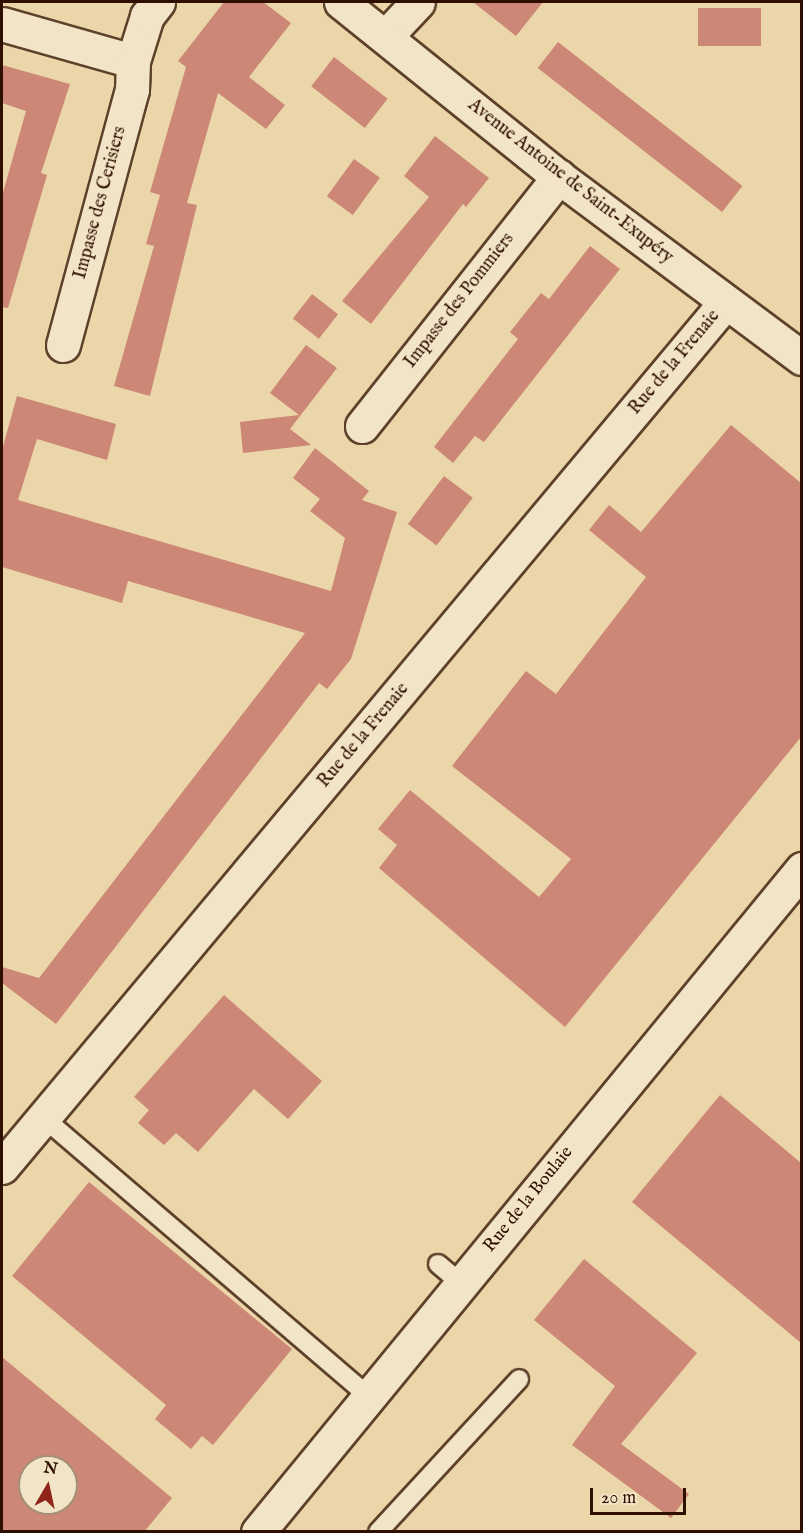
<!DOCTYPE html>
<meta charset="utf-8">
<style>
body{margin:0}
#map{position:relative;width:803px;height:1533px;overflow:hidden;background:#ebd6a9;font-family:"IM FELL English",serif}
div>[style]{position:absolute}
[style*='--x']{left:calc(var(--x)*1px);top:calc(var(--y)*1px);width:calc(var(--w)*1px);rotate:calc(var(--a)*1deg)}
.building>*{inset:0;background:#cd8776;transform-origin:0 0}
.roads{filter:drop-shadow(2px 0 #5e412a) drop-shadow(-2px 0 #5e412a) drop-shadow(0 2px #5e412a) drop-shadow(0 -2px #5e412a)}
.lane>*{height:18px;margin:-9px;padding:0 9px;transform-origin:9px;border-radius:9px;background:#f2e4c7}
.street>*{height:33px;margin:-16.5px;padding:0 16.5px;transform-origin:16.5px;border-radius:16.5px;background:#f2e4c7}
.secondary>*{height:33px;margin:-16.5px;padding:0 16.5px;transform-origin:16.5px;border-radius:16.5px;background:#f2e4c7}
span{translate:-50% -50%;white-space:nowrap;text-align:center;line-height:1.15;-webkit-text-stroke:4.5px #f2e4c7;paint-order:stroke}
.street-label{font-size:18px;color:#2f0f00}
.frame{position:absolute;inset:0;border:3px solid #2f0f00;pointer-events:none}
.north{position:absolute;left:18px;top:1455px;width:60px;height:60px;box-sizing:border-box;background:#f2e4c7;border:2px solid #a48f77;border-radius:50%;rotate:9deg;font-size:16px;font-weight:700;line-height:24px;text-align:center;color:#2f0f00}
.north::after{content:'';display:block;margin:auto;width:21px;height:27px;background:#8f2418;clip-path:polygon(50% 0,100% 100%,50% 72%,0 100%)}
.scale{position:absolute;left:590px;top:1488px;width:96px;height:27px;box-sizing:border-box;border:3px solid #2f0f00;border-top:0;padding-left:8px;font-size:18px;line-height:21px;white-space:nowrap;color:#2f0f00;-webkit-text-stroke:4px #f2e4c7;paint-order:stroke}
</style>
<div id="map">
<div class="building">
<i style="clip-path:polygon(224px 2px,263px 2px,291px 23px,249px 77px,285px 105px,266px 129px,218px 93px,187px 203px,197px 205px,150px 396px,114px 386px,154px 246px,146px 244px,160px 195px,150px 192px,186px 67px,178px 61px)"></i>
<i style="clip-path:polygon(473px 2px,543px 2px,516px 36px)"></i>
<i style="left:698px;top:8px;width:63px;height:38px"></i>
<i style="left:558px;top:42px;width:234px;height:33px;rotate:38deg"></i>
<i style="left:334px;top:57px;width:68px;height:37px;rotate:38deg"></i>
<i style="clip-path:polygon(2px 65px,70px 84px,41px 173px,47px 175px,8px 308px,2px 307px,2px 196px,26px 111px,2px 103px)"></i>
<i style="clip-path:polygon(435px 136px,489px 178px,466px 207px,463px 204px,371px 324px,342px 301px,429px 197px,404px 176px)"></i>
<i style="left:354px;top:159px;width:32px;height:46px;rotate:36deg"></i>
<i style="clip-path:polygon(590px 246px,620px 269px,484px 442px,475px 436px,453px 463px,434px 447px,518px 339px,510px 332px,541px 293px,549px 299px)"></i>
<i style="left:312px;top:294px;width:33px;height:31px;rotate:38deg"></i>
<i style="clip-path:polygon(306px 345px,337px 368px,290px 429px,311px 445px,243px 453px,240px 422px,299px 415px,270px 393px)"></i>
<i style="clip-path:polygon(17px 396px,116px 424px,107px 460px,37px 439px,18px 500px,331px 591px,345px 538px,310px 511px,320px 499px,293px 478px,315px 448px,369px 491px,362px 500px,397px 512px,351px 659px,327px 689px,319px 683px,56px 1024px,2px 983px,2px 967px,39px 978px,305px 633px,128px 581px,122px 603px,2px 567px,2px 450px)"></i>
<i style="clip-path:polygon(731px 425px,801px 483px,801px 737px,565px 1027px,379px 868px,397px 845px,378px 829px,410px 790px,539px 897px,571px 859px,452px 766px,526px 671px,556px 694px,646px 577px,589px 530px,609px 505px,641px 532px)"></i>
<i style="left:444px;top:476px;width:36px;height:60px;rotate:37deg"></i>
<i style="clip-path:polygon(224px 995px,322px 1081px,288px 1119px,254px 1089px,198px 1152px,176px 1133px,164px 1145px,138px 1123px,149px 1110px,134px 1097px)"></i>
<i style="clip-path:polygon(720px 1095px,801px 1163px,801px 1343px,632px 1202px)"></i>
<i style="clip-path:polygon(89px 1182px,292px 1349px,213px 1445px,202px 1436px,191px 1449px,155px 1419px,166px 1405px,12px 1276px)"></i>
<i style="clip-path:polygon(584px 1259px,697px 1353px,621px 1444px,689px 1494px,671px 1518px,572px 1445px,615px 1386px,534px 1320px)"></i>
<i style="clip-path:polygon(evenodd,2px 1357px,172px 1498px,144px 1532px,2px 1532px,2px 1357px,30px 1467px,66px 1467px,66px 1503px,30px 1503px,30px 1467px)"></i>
</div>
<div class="roads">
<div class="lane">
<i style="--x:45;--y:1119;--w:429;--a:40.6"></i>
<i style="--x:438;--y:1264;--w:30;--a:40"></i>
<i style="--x:378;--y:1532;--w:208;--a:-47.3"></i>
</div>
<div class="street">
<i style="--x:2;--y:24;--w:136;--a:15.8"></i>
<i style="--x:133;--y:61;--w:47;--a:-72.7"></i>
<i style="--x:147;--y:16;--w:18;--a:-52"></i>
<i style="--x:387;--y:35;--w:45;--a:-46.8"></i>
<i style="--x:63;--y:345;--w:264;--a:-74.9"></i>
<i style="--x:132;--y:90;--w:29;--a:-88"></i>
<i style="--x:362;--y:426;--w:318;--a:-51.7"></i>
<i style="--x:2;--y:1167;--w:1127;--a:-50.08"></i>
<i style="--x:258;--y:1532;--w:858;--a:-50.63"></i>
</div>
<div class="secondary">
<i style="--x:341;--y:2;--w:280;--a:38.8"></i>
<i style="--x:559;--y:177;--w:303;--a:36.7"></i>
</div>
</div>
<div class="street-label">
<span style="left:570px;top:182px;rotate:38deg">Avenue Antoine de Saint-Exupéry</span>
<span style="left:101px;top:203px;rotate:-75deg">Impasse des Cerisiers</span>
<span style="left:460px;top:301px;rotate:-52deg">Impasse des Pommiers</span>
<span style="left:675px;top:363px;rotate:-50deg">Rue de la Frenaie</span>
<span style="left:364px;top:736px;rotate:-50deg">Rue de la Frenaie</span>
<span style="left:529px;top:1200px;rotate:-51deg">Rue de la Boulaie</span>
</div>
<div class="frame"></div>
<div class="north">N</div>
<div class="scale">20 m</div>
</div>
